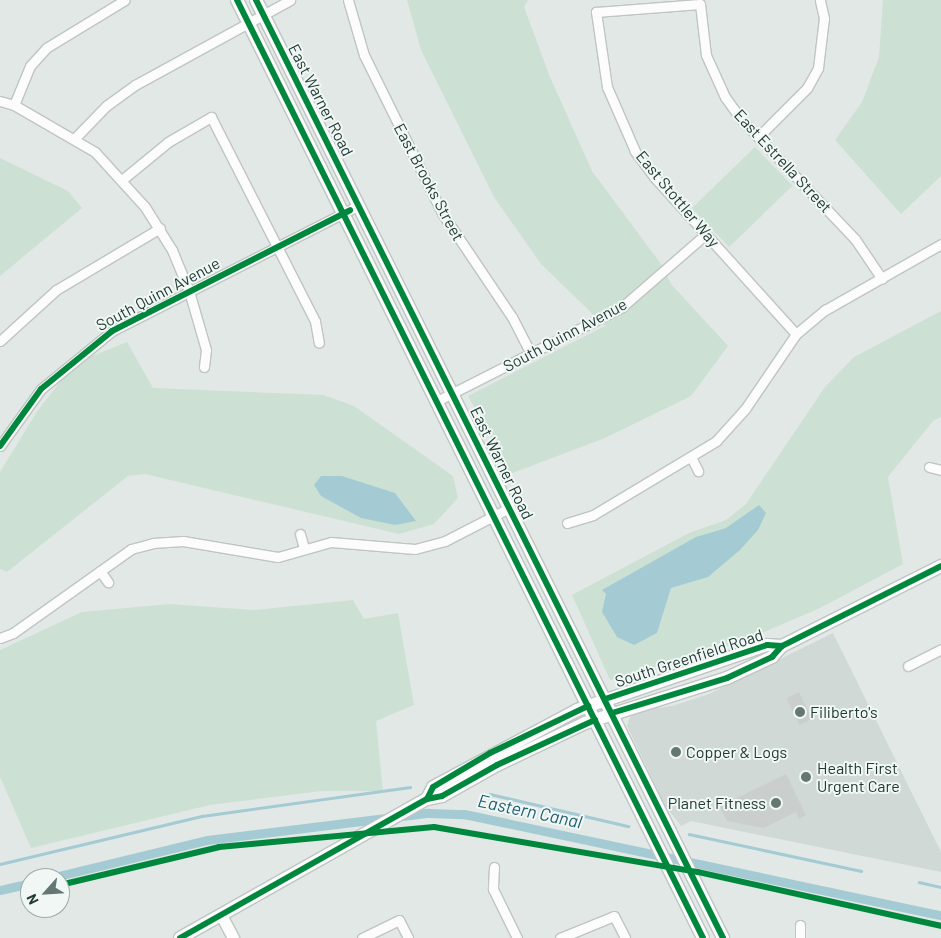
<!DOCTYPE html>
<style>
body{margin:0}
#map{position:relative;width:941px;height:938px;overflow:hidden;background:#e2e8e5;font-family:Barlow,sans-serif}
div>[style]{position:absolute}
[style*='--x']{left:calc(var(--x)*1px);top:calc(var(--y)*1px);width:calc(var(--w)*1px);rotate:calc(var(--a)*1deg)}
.built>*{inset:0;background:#d0d9d6}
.green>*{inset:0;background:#cce1d3;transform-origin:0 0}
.water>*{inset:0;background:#a4cbd4}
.stream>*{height:2.5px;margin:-1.25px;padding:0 1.25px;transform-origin:1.25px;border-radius:1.25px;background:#a4cbd4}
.canal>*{height:9px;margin:-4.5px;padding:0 4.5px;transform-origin:4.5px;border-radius:4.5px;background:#a4cbd4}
.building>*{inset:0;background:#cacfcd;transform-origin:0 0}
.roads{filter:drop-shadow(1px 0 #bfc5c2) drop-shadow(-1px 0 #bfc5c2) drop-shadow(0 1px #bfc5c2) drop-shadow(0 -1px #bfc5c2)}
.minor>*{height:9px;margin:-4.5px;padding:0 4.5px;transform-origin:4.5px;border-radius:4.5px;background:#fbfcfb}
.tertiary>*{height:11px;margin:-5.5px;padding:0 5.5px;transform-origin:5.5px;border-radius:5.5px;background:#fbfcfb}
.secondary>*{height:12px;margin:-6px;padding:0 6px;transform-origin:6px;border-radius:6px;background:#fbfcfb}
.cycleway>*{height:6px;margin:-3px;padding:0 3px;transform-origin:3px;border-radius:3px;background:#00873e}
.dots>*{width:14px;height:14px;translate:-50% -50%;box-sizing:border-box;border:2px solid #f0f7f4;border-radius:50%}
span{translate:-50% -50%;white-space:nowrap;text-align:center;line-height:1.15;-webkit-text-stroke:4px #f0f7f4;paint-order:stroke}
.street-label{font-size:16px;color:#223a35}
.poi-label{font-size:16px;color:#223a35}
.left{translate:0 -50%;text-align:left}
.right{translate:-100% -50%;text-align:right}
.water-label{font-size:18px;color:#1f5f73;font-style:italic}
.north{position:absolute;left:20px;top:868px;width:50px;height:50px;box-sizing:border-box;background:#f0f7f4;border:1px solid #9eaba8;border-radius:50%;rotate:244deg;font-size:14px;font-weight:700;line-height:20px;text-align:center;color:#223a35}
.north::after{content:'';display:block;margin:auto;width:18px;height:22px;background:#657773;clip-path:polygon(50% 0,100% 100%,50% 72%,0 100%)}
</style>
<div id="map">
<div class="built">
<i style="clip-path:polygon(833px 633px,941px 852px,941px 872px,691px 821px,681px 826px,665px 805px,627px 726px,631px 714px,640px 710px,672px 706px,709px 694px)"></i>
</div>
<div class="green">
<i style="clip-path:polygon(407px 0,528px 0,524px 7px,550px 77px,592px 171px,661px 264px,671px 284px,728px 346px,691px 396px,605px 438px,510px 474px,468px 396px,605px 326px,541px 264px,494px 197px,421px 50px)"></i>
<i style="clip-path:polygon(883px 0,941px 0,941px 176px,901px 214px,835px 140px,862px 102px,879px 57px)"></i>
<i style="left:755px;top:147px;width:54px;height:88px;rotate:46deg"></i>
<i style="clip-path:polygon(0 158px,68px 191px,82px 208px,0 276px)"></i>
<i style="clip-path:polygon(941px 311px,941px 417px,933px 421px,888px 477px,903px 564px,820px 608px,741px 642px,610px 680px,572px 595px,689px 533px,726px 520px,746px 504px,825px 387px,854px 357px)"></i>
<i style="clip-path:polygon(127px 342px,153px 388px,324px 395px,354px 406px,453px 476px,458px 498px,434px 524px,399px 534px,145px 474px,128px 476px,7px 572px,0 569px,0 472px,38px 410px,64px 377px,92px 356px)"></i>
<i style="clip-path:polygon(353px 600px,364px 619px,398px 613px,414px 705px,376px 721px,383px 791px,321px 791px,210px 805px,31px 848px,0 777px,0 650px,82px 612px,169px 604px,254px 610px)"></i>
</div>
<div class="water">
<i style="clip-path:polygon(321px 476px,342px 476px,395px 493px,416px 521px,395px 525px,361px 518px,321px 496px,314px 485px)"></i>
<i style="clip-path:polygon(759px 505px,766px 513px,758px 530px,740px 550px,708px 577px,671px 588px,657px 633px,634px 645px,617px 637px,602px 612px,606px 594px,602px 590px,696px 537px,726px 528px)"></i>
</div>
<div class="stream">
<i style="--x:490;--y:794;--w:142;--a:13.1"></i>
<i style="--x:689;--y:834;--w:176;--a:12.1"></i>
<i style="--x:0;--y:864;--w:208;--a:-13.4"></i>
<i style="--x:202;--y:816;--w:210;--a:-7.9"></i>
<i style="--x:919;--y:882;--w:23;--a:13"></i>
</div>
<div class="canal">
<i style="--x:50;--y:878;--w:162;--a:-13.6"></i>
<i style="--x:207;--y:840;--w:223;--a:-7"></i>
<i style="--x:428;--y:813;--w:36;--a:2"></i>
<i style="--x:464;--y:814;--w:488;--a:12"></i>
<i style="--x:0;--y:890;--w:31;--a:-13"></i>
</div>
<div class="building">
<i style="left:799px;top:692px;width:30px;height:14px;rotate:64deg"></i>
<i style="clip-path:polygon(786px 774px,806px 815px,799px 819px,796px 812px,764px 828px,727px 821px,720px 806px)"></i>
</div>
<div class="roads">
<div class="minor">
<i style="--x:348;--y:0;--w:57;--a:73.8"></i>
<i style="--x:364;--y:55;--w:176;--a:63.7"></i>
<i style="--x:442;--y:213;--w:125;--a:56.1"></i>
<i style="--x:512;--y:317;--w:42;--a:62.8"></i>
<i style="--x:0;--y:101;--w:15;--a:16"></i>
<i style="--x:14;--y:105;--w:42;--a:-67.7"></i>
<i style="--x:30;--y:66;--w:24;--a:-48"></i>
<i style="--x:46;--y:48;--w:92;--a:-31.3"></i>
<i style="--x:14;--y:105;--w:94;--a:30.1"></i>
<i style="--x:95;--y:152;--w:74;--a:47.7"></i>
<i style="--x:145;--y:207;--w:51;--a:57.9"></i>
<i style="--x:172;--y:250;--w:44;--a:67.5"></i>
<i style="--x:189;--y:291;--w:61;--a:73.9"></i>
<i style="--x:206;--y:350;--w:17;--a:97"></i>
<i style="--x:76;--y:137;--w:43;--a:-45.9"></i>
<i style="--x:106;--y:106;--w:36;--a:-36"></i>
<i style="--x:135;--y:85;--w:177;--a:-28.7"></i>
<i style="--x:758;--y:137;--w:69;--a:-45"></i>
<i style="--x:807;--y:88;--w:23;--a:-61"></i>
<i style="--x:818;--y:68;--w:50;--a:-83.2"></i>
<i style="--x:824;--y:18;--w:18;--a:-103"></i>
<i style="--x:123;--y:179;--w:58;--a:-39.4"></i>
<i style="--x:168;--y:142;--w:50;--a:-30.2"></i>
<i style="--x:211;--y:117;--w:229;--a:63"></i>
<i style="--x:315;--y:321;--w:22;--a:80"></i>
<i style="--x:796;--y:334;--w:210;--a:-132.1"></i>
<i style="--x:655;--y:178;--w:34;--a:-127"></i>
<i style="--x:635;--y:151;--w:70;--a:-113.6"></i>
<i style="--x:607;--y:87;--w:76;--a:-98.3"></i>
<i style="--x:596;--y:12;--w:104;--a:-4.4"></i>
<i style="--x:700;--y:4;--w:51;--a:83.3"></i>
<i style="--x:706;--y:55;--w:46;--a:65.7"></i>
<i style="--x:725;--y:97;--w:27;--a:54"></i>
<i style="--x:741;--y:119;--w:166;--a:46.5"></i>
<i style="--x:855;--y:239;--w:48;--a:56"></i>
<i style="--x:0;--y:341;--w:76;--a:-42.3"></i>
<i style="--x:56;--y:290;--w:121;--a:-30.8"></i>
<i style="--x:437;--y:401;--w:208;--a:-26.9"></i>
<i style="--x:622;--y:307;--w:111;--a:-41"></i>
<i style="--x:0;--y:446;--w:70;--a:-54.3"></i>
<i style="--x:41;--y:389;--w:92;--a:-39.2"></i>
<i style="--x:112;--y:331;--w:277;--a:-27"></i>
<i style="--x:691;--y:457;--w:16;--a:63"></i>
<i style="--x:929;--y:467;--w:12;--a:14"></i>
<i style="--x:567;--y:523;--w:27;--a:-17"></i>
<i style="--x:593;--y:515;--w:144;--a:-31"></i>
<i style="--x:716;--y:441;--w:43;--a:-47.8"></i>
<i style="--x:745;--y:409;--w:91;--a:-55.8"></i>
<i style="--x:796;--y:334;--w:38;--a:-40"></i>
<i style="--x:825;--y:310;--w:133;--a:-29.6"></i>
<i style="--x:300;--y:534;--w:15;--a:74"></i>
<i style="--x:100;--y:571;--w:14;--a:54"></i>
<i style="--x:0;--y:638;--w:14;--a:-21"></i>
<i style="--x:13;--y:633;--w:145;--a:-35.4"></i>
<i style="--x:131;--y:549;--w:23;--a:-15"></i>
<i style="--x:153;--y:543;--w:30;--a:-4"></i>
<i style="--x:183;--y:541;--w:96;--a:9.6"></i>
<i style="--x:278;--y:557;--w:55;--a:-15.8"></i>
<i style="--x:331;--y:542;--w:84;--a:4.8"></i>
<i style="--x:415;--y:549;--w:31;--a:-15"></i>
<i style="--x:445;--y:541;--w:72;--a:-27.3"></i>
<i style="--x:908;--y:666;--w:37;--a:-27"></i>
<i style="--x:494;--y:867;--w:22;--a:93"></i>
<i style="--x:493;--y:889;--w:55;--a:63.9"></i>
<i style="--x:800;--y:925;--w:13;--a:90"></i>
<i style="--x:362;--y:938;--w:41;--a:-25.9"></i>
<i style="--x:399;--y:920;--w:20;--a:63"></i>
<i style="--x:560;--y:938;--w:58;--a:-22.2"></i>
<i style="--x:614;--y:916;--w:25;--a:63"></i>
</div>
<div class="tertiary">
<i style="--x:221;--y:915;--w:26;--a:62"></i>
</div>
<div class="secondary">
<i style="--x:237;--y:0;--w:1047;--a:63.58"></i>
<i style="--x:256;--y:0;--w:1048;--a:63.53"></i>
<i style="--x:427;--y:799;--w:13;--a:-63"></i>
<i style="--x:433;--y:787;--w:163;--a:-28.1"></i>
<i style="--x:577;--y:710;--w:201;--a:-18.9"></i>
<i style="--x:767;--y:645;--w:15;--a:4"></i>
<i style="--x:180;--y:938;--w:283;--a:-29.4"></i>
<i style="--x:427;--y:799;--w:15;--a:-11"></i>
<i style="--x:442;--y:796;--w:63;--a:-29.4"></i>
<i style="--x:497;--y:765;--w:98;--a:-25.5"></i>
<i style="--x:585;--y:723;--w:149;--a:-17.6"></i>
<i style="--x:727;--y:678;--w:50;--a:-25"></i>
<i style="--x:772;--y:657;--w:15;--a:-48"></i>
<i style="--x:782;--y:646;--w:178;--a:-26.7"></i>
</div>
</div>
<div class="cycleway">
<i style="--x:237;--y:0;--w:1047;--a:63.58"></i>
<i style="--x:256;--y:0;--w:1048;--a:63.53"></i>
<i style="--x:0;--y:446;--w:70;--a:-54.3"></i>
<i style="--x:41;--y:389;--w:92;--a:-39.2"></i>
<i style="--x:112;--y:331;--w:267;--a:-26.9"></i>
<i style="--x:605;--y:699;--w:171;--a:-18.4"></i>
<i style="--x:767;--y:645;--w:15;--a:4"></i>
<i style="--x:612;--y:713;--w:120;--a:-16.9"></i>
<i style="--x:727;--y:678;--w:50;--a:-25"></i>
<i style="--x:772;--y:657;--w:15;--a:-48"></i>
<i style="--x:782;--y:646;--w:178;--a:-26.7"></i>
<i style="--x:427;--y:799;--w:13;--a:-63"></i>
<i style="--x:433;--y:787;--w:66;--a:-30.8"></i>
<i style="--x:490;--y:753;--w:109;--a:-25.6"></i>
<i style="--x:60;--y:885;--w:163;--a:-13.4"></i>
<i style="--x:219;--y:847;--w:216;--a:-5.3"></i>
<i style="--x:434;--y:827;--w:268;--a:9.7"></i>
<i style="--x:698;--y:872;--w:249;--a:12.5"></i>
<i style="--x:180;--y:938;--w:283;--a:-29.4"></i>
<i style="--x:427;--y:799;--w:15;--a:-11"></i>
<i style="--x:442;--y:796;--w:63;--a:-29.4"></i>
<i style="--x:497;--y:765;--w:108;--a:-24.7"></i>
</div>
<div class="dots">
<i style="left:800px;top:712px;background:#657773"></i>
<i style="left:676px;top:752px;background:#657773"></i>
<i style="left:806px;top:777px;background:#657773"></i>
<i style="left:776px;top:803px;background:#657773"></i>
</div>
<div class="street-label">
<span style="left:321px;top:100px;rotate:63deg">East Warner Road</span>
<span style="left:783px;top:161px;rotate:47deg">East Estrella Street</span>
<span style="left:429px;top:182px;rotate:62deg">East Brooks Street</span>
<span style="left:678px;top:199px;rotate:50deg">East Stottler Way</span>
<span style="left:158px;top:294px;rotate:-28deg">South Quinn Avenue</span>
<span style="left:565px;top:335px;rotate:-28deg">South Quinn Avenue</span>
<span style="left:502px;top:463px;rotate:64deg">East Warner Road</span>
<span style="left:689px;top:658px;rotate:-18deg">South Greenfield Road</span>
</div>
<div class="poi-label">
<span class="left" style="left:810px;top:712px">Filiberto's</span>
<span class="left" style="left:686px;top:752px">Copper &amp; Logs</span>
<span class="left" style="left:817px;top:777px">Health First<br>Urgent Care</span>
<span class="right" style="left:766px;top:803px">Planet Fitness</span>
</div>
<div class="water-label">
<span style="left:530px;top:811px;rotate:12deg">Eastern Canal</span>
</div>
<div class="north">N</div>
</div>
